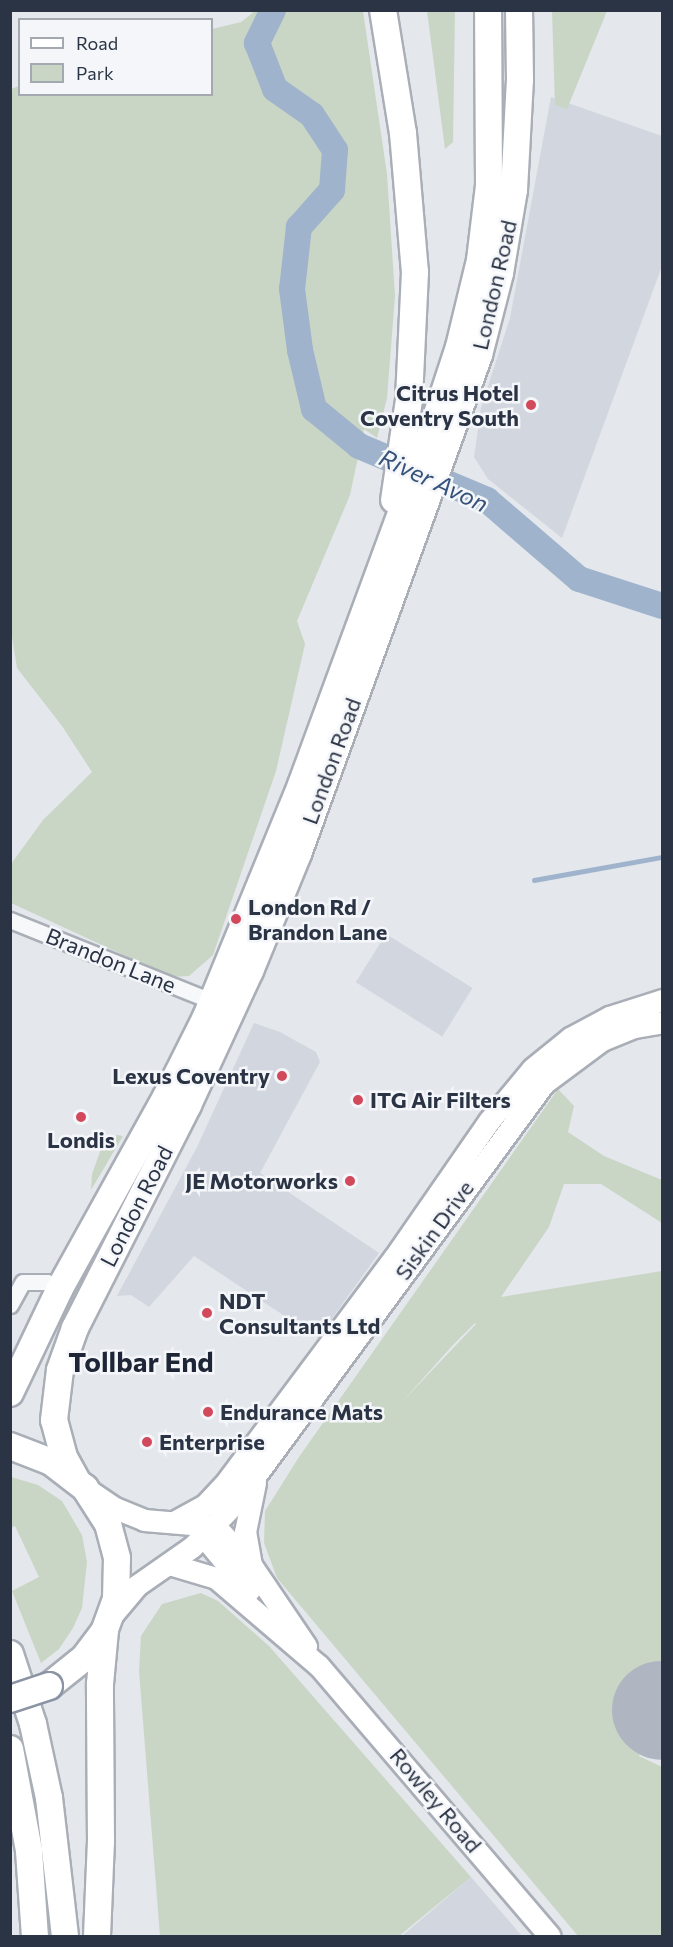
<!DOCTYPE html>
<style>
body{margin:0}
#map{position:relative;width:673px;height:1947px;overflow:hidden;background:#e4e7ec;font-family:Commissioner,sans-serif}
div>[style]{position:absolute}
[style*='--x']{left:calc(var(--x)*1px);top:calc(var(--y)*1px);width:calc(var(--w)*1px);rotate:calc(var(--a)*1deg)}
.built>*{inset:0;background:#d2d6de;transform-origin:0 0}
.green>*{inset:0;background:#c9d6c5}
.stream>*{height:4.5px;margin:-2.25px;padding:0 2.25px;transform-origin:2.25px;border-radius:2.25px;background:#9fb4cc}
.river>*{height:26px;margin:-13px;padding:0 13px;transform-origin:13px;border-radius:13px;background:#9fb4cc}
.runway>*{height:98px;margin:-49px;padding:0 49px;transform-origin:49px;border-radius:49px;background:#b0b6c1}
.roads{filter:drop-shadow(2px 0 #a9aeb7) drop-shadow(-2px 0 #a9aeb7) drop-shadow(0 2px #a9aeb7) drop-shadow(0 -2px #a9aeb7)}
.street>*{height:15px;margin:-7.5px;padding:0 7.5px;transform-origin:7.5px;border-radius:7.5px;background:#f7f8fa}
.secondary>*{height:21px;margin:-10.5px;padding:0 10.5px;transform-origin:10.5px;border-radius:10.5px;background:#fff}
.highway>*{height:26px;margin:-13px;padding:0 13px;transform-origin:13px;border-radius:13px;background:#fff}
.bridges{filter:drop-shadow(2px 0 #8b94a3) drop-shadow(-2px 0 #8b94a3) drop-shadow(0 2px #8b94a3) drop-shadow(0 -2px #8b94a3)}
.highway-bridge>*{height:26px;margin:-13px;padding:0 13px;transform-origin:13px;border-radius:13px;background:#fff}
.dots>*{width:16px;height:16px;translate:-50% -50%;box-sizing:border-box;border:3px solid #f4f6f9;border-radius:50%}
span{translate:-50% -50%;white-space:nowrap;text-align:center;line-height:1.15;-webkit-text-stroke:5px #f4f6f9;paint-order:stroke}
.street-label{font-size:22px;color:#2b3445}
.poi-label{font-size:22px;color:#2b3445;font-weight:700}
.right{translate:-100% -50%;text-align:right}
.left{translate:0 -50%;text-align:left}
.water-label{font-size:24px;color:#34527a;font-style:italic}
.district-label{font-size:28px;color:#1d2536;font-weight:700}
.frame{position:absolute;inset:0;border:12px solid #2b3445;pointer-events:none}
.legend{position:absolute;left:18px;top:18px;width:195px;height:78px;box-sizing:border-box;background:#f4f6f9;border:2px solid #a4a8b1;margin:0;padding:8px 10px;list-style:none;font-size:18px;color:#2b3445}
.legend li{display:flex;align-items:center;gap:12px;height:30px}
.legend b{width:30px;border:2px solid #a4a8b1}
</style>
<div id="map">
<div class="built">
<i style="clip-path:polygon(551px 97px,662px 136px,662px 266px,562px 538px,488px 479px,474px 457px,481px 408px,510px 318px)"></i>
<i style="left:386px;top:934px;width:102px;height:57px;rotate:32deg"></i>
<i style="clip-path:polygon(254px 1023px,280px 1032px,316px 1052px,320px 1062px,260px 1173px,379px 1253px,318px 1338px,194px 1256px,149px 1307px,131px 1295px,117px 1296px,197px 1147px)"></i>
<i style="clip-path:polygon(471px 1877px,522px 1936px,402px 1936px)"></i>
</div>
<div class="green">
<i style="clip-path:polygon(255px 11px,363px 11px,387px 174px,395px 296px,387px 398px,377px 438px,364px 429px,350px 495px,297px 621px,305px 644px,276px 771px,213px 955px,189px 976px,171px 977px,11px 903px,11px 864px,43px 820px,92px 772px,62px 726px,17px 668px,11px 631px,11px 89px,19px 86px,20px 94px,212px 94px,212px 29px,241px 22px)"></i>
<i style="clip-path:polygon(427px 11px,455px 11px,453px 142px,445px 149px)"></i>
<i style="clip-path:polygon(552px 11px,607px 11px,567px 109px,555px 105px)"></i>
<i style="clip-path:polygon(evenodd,558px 1089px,574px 1106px,568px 1132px,604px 1156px,662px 1180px,662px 1223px,601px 1184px,564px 1184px,549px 1227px,501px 1297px,662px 1271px,662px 1697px,639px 1756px,662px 1767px,662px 1936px,578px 1936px,277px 1578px,264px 1543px,265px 1511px,299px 1457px,558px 1089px,475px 1323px,476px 1324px,402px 1402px,452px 1346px,475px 1323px)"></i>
<i style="clip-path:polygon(117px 1135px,123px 1136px,91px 1190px,92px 1174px,101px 1149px,105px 1140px)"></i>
<i style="clip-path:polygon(11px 1477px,38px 1485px,62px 1501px,82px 1535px,87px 1562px,82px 1608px,73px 1628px,59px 1649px,41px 1663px,12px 1591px,39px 1577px,15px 1526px,11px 1528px)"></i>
<i style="clip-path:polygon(201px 1593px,218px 1601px,269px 1646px,471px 1877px,399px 1936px,160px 1936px,139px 1671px,141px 1636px,162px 1604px)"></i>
</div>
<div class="stream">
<i style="--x:534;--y:880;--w:130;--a:-10.2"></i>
</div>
<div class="river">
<i style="--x:273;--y:10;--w:37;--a:116"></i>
<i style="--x:257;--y:43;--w:49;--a:68.6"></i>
<i style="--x:275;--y:89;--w:45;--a:35.1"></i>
<i style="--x:312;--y:115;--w:42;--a:56.7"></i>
<i style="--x:335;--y:150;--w:40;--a:94.3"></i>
<i style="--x:332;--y:190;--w:50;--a:131.7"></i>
<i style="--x:299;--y:227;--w:62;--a:96.4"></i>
<i style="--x:292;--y:289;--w:62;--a:82.5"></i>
<i style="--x:300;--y:350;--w:61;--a:76.7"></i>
<i style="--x:314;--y:409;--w:58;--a:39.4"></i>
<i style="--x:359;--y:446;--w:139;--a:22.9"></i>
<i style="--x:487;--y:500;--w:121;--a:40.7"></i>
<i style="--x:579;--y:579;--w:87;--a:18"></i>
</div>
<div class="runway">
<i style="--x:661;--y:1710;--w:1;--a:45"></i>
</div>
<div class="roads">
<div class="street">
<i style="--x:10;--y:920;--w:218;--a:21.9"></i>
<i style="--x:10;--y:1305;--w:26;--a:-61"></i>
<i style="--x:23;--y:1282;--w:24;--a:0"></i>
<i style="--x:47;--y:1282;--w:14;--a:25"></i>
</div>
<div class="secondary">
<i style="--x:88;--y:1490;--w:32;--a:34"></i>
<i style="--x:115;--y:1508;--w:31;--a:22"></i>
<i style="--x:144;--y:1520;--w:71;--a:4.8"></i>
<i style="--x:215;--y:1526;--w:53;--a:47.3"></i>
<i style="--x:251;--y:1565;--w:98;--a:55.8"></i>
<i style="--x:174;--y:1522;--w:37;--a:-29"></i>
<i style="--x:206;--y:1504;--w:26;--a:-47"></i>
<i style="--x:224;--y:1485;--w:284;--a:-53.2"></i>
<i style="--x:394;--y:1258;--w:167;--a:-55.3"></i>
<i style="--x:489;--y:1121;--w:67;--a:-50.4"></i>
<i style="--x:532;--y:1069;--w:49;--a:-39.2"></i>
<i style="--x:570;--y:1038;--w:44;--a:-28.3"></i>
<i style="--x:609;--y:1017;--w:56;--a:-17.8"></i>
<i style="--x:203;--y:1524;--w:13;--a:86"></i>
<i style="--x:204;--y:1537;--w:70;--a:50.2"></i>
<i style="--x:169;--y:1564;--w:49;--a:16.6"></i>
<i style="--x:216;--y:1578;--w:135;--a:40.5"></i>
<i style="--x:319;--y:1666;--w:355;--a:49.5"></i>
<i style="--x:251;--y:1565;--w:34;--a:-100"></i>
<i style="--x:245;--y:1532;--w:50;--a:-78.5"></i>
<i style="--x:112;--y:1615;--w:38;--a:-50"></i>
<i style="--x:136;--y:1586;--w:68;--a:-34.9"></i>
<i style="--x:192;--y:1547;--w:63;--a:-45.6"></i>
<i style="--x:236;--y:1502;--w:520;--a:-53.68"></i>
<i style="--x:544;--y:1083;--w:72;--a:-36.6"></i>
<i style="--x:602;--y:1040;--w:35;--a:-22"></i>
<i style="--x:635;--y:1027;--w:27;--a:-10"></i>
</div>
<div class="highway">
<i style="--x:383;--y:10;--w:125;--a:80.8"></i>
<i style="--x:403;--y:133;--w:140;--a:85.1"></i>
<i style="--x:415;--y:272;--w:128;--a:92.7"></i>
<i style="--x:409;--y:400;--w:101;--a:98.5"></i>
<i style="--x:10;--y:1393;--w:116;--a:-64.5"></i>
<i style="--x:60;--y:1288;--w:218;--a:-61"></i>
<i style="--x:166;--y:1097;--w:89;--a:-63.4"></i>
<i style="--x:206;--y:1017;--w:251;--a:-67.7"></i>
<i style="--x:301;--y:785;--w:389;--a:-69.8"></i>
<i style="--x:435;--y:420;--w:77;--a:-71.8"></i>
<i style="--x:459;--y:347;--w:89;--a:-76.4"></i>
<i style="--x:480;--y:260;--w:75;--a:-83.1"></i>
<i style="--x:489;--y:186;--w:176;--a:-90.3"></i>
<i style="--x:10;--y:1446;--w:44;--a:21.3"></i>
<i style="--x:51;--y:1462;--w:43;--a:37.4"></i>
<i style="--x:85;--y:1488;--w:43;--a:57.4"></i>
<i style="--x:108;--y:1524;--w:35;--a:75"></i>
<i style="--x:117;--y:1558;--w:41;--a:91.4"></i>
<i style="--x:116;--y:1599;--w:33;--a:110"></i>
<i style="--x:105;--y:1630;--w:35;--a:127"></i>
<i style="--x:84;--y:1658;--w:45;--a:141.3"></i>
<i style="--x:76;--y:1479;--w:25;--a:-119"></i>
<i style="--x:64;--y:1457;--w:38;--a:-105"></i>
<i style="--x:54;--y:1420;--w:50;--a:-83.2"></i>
<i style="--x:60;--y:1370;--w:45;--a:-70.3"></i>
<i style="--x:75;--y:1328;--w:250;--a:-63.1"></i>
<i style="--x:188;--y:1105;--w:148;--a:-65.2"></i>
<i style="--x:250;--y:971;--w:126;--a:-67.7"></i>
<i style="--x:298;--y:854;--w:531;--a:-70.06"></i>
<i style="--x:479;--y:355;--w:85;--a:-75.6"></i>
<i style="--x:500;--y:273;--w:84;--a:-80.4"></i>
<i style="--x:514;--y:190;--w:110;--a:-86.9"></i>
<i style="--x:520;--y:80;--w:70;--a:-90.8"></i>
<i style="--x:10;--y:1654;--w:74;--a:71.8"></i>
<i style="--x:33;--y:1724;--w:76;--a:77.8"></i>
<i style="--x:49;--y:1798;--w:139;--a:83.4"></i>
<i style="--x:10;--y:1749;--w:104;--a:79.4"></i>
<i style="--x:29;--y:1851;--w:85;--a:86"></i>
<i style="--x:97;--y:1936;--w:94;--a:-87.6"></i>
<i style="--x:101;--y:1842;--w:158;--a:-90.4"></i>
<i style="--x:100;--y:1684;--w:54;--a:-84.7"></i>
</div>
</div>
<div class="bridges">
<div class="highway-bridge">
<i style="--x:10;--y:1699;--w:41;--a:-18.4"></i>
</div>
</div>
<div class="dots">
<i style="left:531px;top:405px;background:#d1495b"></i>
<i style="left:236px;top:919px;background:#d1495b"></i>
<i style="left:282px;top:1076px;background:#d1495b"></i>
<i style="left:358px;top:1100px;background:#d1495b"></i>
<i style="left:81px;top:1117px;background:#d1495b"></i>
<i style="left:350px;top:1181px;background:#d1495b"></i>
<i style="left:207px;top:1313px;background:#d1495b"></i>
<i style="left:208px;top:1412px;background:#d1495b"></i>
<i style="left:147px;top:1442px;background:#d1495b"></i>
</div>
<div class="street-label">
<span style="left:494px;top:285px;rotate:-77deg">London Road</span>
<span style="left:331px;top:761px;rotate:-70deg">London Road</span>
<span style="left:111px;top:960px;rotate:22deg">Brandon Lane</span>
<span style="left:136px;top:1206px;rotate:-63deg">London Road</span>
<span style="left:434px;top:1230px;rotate:-54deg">Siskin Drive</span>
<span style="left:436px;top:1800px;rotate:50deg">Rowley Road</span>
</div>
<div class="poi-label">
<span class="right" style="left:519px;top:405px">Citrus Hotel<br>Coventry South</span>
<span class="left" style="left:248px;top:919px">London Rd /<br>Brandon Lane</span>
<span class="right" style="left:270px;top:1076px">Lexus Coventry</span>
<span class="left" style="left:370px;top:1100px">ITG Air Filters</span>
<span style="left:81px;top:1140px">Londis</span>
<span class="right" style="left:338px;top:1181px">JE Motorworks</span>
<span class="left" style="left:219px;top:1313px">NDT<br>Consultants Ltd</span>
<span class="left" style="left:220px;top:1412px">Endurance Mats</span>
<span class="left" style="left:159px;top:1442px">Enterprise</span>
</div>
<div class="water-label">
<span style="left:434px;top:480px;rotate:25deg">River Avon</span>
</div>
<div class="district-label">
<span style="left:141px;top:1361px">Tollbar End</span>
</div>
<div class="frame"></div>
<ul class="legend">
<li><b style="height:8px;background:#fff"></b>Road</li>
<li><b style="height:16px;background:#c9d6c5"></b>Park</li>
</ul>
</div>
